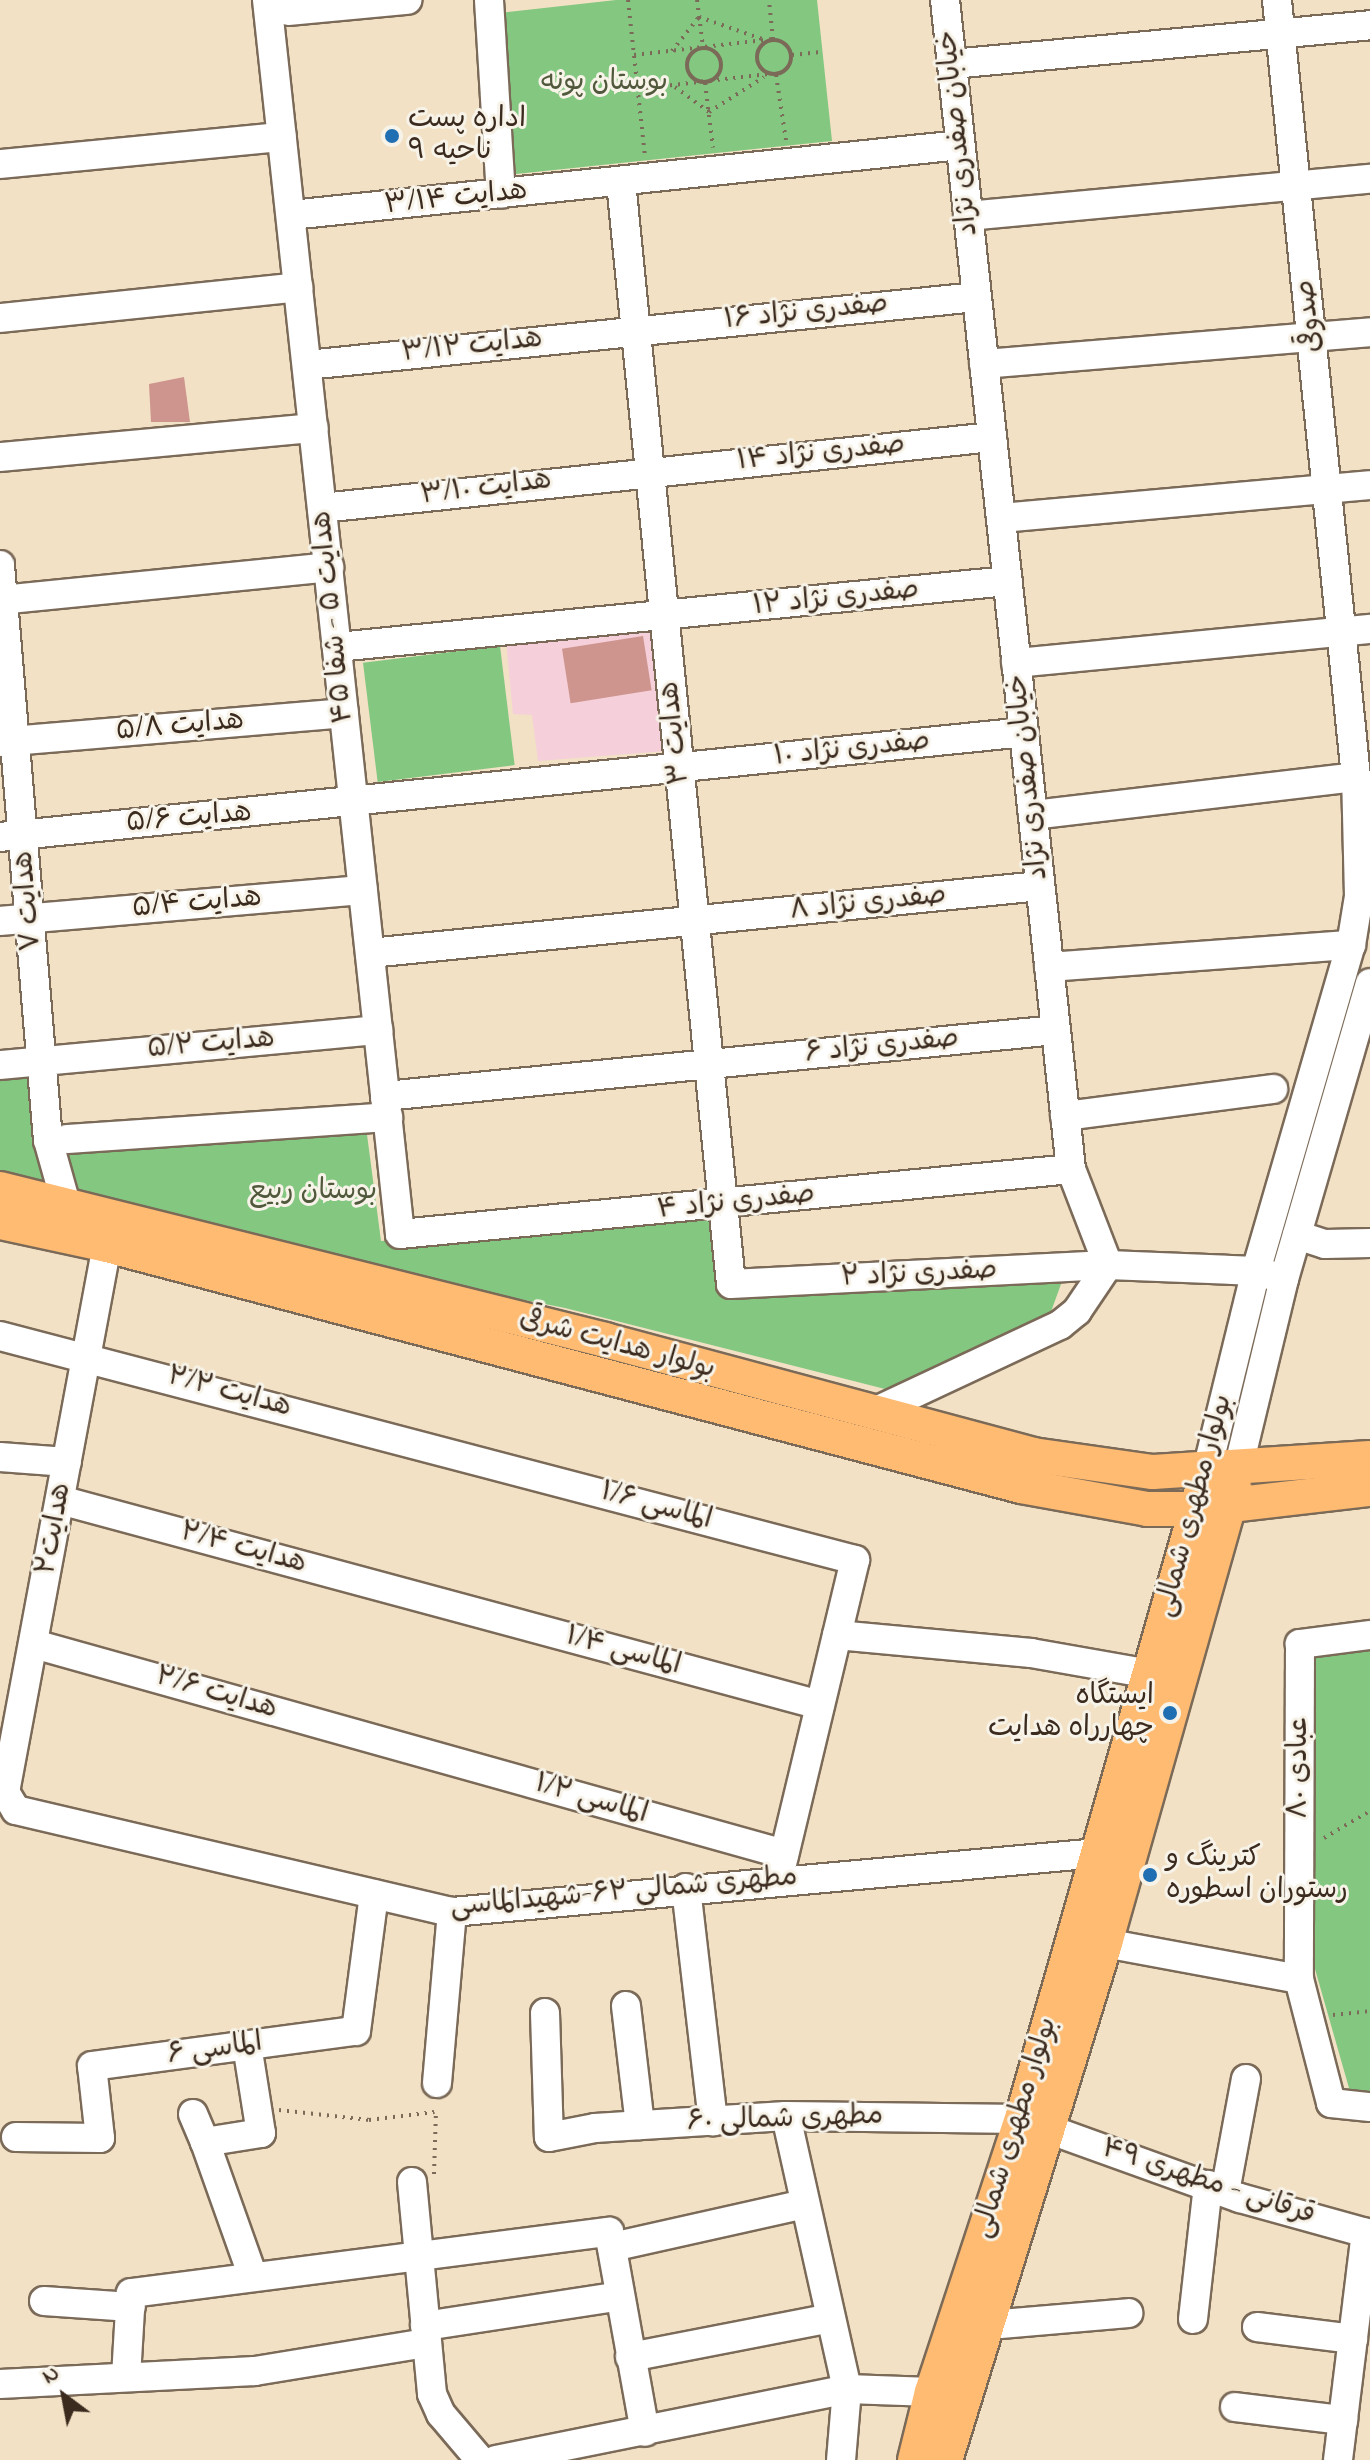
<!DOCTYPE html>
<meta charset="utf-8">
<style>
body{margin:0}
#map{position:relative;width:1370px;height:2460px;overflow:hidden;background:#f2e1c5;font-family:"Indie Flower","Playpen Sans Arabic",sans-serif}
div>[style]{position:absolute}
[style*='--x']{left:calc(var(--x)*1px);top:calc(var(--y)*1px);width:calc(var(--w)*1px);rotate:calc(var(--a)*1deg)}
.built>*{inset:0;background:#f5cfda}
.green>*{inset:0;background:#83c781;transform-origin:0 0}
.building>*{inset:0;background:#cd958e;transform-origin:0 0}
.path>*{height:4px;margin-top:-2px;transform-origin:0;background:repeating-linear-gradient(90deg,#7b6a58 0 2px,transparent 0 8px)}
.path>.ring{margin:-2px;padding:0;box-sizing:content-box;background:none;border:4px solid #7b6a58;border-radius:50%}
.roads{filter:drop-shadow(2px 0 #7b6a58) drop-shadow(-2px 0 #7b6a58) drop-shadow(0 2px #7b6a58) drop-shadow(0 -2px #7b6a58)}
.minor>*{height:28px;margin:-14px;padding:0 14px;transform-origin:14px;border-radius:14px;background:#fff}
.major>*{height:34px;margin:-17px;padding:0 17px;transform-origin:17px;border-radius:17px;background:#ffbb71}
.dots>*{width:22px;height:22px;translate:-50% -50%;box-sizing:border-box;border:4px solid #f7f3e8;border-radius:50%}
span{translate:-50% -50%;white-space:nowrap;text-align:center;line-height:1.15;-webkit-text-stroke:6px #f7f3e8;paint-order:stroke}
.park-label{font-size:28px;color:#51593c}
.poi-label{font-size:28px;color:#3b2a1e}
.left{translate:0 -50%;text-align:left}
.right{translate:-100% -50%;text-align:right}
.street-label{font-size:28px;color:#3b2a1e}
.north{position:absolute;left:24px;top:2356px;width:80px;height:80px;-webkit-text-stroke:6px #f7f3e8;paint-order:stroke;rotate:328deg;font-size:22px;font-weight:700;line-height:32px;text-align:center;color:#3b2a1e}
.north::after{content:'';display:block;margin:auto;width:28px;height:36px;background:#3b2a1e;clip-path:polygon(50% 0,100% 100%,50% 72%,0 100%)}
</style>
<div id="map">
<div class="built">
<i style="clip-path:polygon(653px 627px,666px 751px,538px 761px,532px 715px,513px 714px,506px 641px)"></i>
</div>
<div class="green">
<i style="clip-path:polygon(616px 0,817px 0,832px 141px,516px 174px,499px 13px)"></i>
<i style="left:500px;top:646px;width:120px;height:138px;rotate:83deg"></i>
<i style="clip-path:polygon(26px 1073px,35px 1126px,63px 1152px,366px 1127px,381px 1241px,711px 1218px,718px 1295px,1065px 1273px,1048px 1320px,885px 1389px,565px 1308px,329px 1261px,0 1176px,0 1075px)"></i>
<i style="clip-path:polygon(1370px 1646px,1370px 2097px,1351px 2095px,1313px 1962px,1313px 1652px)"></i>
</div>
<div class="building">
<i style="clip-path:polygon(184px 377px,190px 422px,151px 422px,149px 384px)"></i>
<i style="left:643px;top:636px;width:55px;height:82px;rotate:81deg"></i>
</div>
<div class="path">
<i style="--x:628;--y:0;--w:158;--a:83.8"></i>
<i style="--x:697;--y:0;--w:47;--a:82.7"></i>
<i class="ring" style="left:757px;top:40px;width:30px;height:30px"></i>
<i class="ring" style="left:687px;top:48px;width:30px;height:30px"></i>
<i style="--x:672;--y:51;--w:43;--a:-51.5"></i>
<i style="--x:699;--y:17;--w:70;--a:19.2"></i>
<i style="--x:634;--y:55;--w:140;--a:-6.6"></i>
<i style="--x:773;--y:39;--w:39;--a:-96"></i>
<i style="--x:792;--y:55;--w:31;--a:-6"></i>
<i style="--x:776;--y:75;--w:66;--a:81.3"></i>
<i style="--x:705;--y:83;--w:65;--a:83"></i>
<i style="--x:675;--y:87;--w:42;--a:36.3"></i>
<i style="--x:709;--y:112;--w:65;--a:-32.5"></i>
<i style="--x:638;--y:89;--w:131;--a:-6.6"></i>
<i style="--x:1324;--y:1838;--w:53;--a:-30.4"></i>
<i style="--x:1333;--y:2015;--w:37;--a:-6"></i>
<i style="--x:279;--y:2110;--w:91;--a:6.3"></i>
<i style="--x:369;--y:2120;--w:66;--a:-6.9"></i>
<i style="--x:434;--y:2174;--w:64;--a:-88.2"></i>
</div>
<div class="roads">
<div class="minor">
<i style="--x:267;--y:0;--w:1241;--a:83.85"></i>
<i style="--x:400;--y:1234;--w:674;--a:-5.53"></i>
<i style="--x:489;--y:0;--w:194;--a:86.5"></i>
<i style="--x:945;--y:0;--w:1176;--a:83.85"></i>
<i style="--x:1071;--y:1169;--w:103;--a:68.9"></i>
<i style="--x:288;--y:11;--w:120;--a:-5.3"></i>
<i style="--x:952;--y:64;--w:420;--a:-5.3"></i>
<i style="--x:0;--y:164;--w:283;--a:-5.5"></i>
<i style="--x:621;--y:182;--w:1107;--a:84.3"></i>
<i style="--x:731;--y:1284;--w:377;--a:-2.9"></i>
<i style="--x:1108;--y:1265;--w:148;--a:2.3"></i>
<i style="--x:1256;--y:1271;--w:29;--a:16"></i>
<i style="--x:291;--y:215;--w:673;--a:-5.97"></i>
<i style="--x:968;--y:216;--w:404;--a:-5.3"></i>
<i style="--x:0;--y:318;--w:300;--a:-5.9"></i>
<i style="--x:984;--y:364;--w:387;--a:-4.7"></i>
<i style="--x:307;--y:365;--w:673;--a:-5.8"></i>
<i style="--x:0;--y:457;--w:315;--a:-5.3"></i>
<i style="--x:322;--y:508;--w:674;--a:-6.05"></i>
<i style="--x:1001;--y:518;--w:370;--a:-5.1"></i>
<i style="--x:0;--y:565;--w:577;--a:85.23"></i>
<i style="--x:48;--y:1140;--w:66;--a:74.3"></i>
<i style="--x:0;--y:600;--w:331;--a:-5.7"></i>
<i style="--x:337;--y:647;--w:674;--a:-5.62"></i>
<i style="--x:1016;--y:663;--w:356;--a:-5.5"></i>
<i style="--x:0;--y:742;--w:345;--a:-4.8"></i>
<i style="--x:1033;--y:815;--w:325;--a:-6.7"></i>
<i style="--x:0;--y:837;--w:1029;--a:-5.85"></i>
<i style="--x:0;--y:921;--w:364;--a:-4.9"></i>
<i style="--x:370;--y:953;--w:673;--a:-5.71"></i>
<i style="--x:1049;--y:967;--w:303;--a:-4.2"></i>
<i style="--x:0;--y:1065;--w:380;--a:-5.3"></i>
<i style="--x:385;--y:1096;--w:674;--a:-5.62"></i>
<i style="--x:1065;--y:1116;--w:210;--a:-7.4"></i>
<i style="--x:67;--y:1139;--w:322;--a:-3.9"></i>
<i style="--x:1297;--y:1235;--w:29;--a:18"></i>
<i style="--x:1325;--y:1244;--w:45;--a:-1.3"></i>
<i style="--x:107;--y:1245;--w:556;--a:100.56"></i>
<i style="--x:5;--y:1792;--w:21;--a:59"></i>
<i style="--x:16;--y:1810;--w:448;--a:13.2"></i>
<i style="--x:452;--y:1912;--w:649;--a:-5.22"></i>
<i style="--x:0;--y:1336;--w:884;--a:14.68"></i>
<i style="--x:855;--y:1560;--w:329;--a:103.5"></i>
<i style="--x:872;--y:1413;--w:208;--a:-25.1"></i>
<i style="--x:1060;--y:1325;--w:22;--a:-39"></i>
<i style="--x:1077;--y:1311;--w:55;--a:-56"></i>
<i style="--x:0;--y:1457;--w:67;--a:4.3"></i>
<i style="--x:1238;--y:1469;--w:195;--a:-76.4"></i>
<i style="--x:1284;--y:1279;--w:308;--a:-73.8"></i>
<i style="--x:1207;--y:1470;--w:205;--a:-76.2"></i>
<i style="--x:1256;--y:1271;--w:340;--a:-73.8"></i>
<i style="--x:1351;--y:945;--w:50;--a:-80.7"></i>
<i style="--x:1359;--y:896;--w:119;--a:-91.4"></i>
<i style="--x:1356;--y:777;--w:781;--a:-95.81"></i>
<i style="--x:60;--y:1500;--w:787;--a:15.1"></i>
<i style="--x:837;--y:1635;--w:195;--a:5.3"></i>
<i style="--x:1031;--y:1653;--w:121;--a:10"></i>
<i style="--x:1370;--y:1635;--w:71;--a:172.7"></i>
<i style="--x:1300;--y:1644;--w:335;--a:90.2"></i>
<i style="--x:1299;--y:1979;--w:128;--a:75.5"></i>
<i style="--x:1331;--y:2103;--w:39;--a:6"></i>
<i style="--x:34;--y:1644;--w:779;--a:15.64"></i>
<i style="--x:686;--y:1888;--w:235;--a:83.4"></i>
<i style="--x:1105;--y:1943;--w:197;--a:10.5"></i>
<i style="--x:626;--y:2006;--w:120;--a:83.3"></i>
<i style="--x:545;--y:2013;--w:124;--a:88.2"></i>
<i style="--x:549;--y:2137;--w:47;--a:-11.1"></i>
<i style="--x:595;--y:2128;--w:191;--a:-3.6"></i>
<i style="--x:786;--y:2116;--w:236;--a:0.7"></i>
<i style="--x:247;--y:2045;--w:89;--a:81"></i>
<i style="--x:261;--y:2133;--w:57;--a:170.9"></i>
<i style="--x:205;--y:2142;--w:143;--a:70.4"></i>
<i style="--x:437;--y:2083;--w:172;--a:-85"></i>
<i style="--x:193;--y:2114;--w:30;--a:67"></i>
<i style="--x:786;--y:2116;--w:280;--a:77.4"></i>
<i style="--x:847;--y:2389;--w:71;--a:94.8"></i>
<i style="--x:1048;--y:2129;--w:204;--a:19.8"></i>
<i style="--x:1240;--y:2198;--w:135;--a:15.5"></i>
<i style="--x:16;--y:2137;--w:84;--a:0.7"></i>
<i style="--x:100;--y:2138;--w:72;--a:-96.3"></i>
<i style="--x:92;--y:2066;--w:266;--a:-7.6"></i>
<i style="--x:356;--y:2031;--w:138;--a:-82.5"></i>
<i style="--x:412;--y:2182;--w:213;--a:84.6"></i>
<i style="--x:432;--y:2394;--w:22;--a:66"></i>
<i style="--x:441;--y:2414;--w:60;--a:49.7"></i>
<i style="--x:1225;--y:2192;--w:115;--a:-79.5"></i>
<i style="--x:612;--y:2247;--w:197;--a:-12.6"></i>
<i style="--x:44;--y:2301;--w:87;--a:3.9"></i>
<i style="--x:1193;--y:2319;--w:135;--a:-83.6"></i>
<i style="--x:425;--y:2326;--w:197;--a:-8.7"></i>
<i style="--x:966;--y:2327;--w:163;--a:-4.9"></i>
<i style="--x:1257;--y:2327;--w:97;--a:7.1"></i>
<i style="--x:630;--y:2357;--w:204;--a:-11"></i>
<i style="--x:126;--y:2377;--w:84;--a:-86.6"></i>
<i style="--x:131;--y:2293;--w:482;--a:-7.3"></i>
<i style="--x:609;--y:2232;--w:203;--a:79.8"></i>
<i style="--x:0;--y:2384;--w:255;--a:-2.9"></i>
<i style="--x:255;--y:2371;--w:173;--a:-9.3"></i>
<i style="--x:1235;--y:2407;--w:109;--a:6.9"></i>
<i style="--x:496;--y:2460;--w:358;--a:-11.4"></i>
<i style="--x:847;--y:2389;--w:85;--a:2"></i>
<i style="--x:1338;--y:2460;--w:229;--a:-83"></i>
</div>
<div class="major">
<i style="--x:0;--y:1189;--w:624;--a:14.01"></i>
<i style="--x:605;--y:1340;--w:443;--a:15"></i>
<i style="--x:1033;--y:1455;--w:121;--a:8.1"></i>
<i style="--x:1153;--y:1472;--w:217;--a:-3.7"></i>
<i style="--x:0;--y:1222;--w:109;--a:12.1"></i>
<i style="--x:107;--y:1245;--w:945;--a:14.77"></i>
<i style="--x:1021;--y:1486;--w:128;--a:10.3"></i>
<i style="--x:1147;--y:1509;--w:49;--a:0"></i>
<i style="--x:1196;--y:1509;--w:175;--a:-6.6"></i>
<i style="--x:915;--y:2460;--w:70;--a:-76"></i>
<i style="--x:932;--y:2392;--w:287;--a:-71.8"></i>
<i style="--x:1022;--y:2119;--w:654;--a:-74.03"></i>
<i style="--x:945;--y:2460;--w:541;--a:-72.8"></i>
<i style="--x:1105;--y:1943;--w:474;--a:-74.2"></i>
</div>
</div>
<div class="dots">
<i style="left:392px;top:136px;background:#1f6fb2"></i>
<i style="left:1170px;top:1713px;background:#1f6fb2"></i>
<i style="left:1150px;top:1875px;background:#1f6fb2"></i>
</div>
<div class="park-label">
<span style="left:604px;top:83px">بوستان پونه</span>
<span style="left:313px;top:1192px">بوستان ربیع</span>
</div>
<div class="poi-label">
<span class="left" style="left:408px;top:136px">اداره پست<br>ناحیه ۹</span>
<span class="right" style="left:1154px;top:1713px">ایستگاه<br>چهارراه هدایت</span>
<span class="left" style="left:1166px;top:1875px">کترینگ و<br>رستوران اسطوره</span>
</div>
<div class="street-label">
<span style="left:959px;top:133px;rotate:-96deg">خیابان صفدری نژاد</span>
<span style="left:456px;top:199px;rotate:-6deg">هدایت ۳/۱۴</span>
<span style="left:806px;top:313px;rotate:-6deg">صفدری نژاد ۱۶</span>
<span style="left:1310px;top:316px;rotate:-96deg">صدوقی</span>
<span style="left:472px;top:347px;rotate:-6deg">هدایت ۳/۱۲</span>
<span style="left:821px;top:454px;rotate:-6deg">صفدری نژاد ۱۴</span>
<span style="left:486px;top:489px;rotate:-7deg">هدایت ۳/۱۰</span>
<span style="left:836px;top:599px;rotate:-6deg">صفدری نژاد ۱۲</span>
<span style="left:334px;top:617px;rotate:-96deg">هدایت ۵ - شفا ۴۵</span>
<span style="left:180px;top:727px;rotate:-5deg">هدایت ۵/۸</span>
<span style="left:676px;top:733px;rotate:-96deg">هدایت ۳</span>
<span style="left:852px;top:750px;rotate:-6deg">صفدری نژاد ۱۰</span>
<span style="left:1029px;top:777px;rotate:-96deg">خیابان صفدری نژاد</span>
<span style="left:189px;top:819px;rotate:-5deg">هدایت ۵/۶</span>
<span style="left:29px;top:901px;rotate:-95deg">هدایت ۷</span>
<span style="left:197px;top:904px;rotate:-5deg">هدایت ۵/۴</span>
<span style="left:868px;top:904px;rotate:-6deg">صفدری نژاد ۸</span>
<span style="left:211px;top:1045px;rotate:-5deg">هدایت ۵/۲</span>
<span style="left:882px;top:1047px;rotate:-6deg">صفدری نژاد ۶</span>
<span style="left:736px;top:1203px;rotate:-6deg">صفدری نژاد ۴</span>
<span style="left:919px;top:1275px;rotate:-3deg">صفدری نژاد ۲</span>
<span style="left:617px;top:1345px;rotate:15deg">بولوار هدایت شرقی</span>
<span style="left:229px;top:1393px;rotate:15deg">هدایت ۲/۲</span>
<span style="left:1195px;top:1506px;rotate:-75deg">بولوار مطهری شمالی</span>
<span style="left:656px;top:1507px;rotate:15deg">الماسی ۱/۶</span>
<span style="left:55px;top:1529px;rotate:-80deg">هدایت۲</span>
<span style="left:243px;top:1549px;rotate:15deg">هدایت ۲/۴</span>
<span style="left:623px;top:1652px;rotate:15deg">الماسی ۱/۴</span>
<span style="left:216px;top:1694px;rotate:16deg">هدایت ۲/۶</span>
<span style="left:1300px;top:1768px;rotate:-90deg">عبادی ۸۰</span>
<span style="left:591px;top:1800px;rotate:16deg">الماسی ۱/۲</span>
<span style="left:624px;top:1893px;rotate:-5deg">مطهری شمالی ۶۲-شهیدالماسی</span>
<span style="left:215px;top:2050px;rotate:-8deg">الماسی ۶</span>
<span style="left:785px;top:2120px;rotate:-2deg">مطهری شمالی ۶۰</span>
<span style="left:1016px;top:2128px;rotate:-73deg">بولوار مطهری شمالی</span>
<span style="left:1208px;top:2183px;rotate:18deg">قرقانی - مطهری ۴۹</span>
</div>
<div class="north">N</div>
</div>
